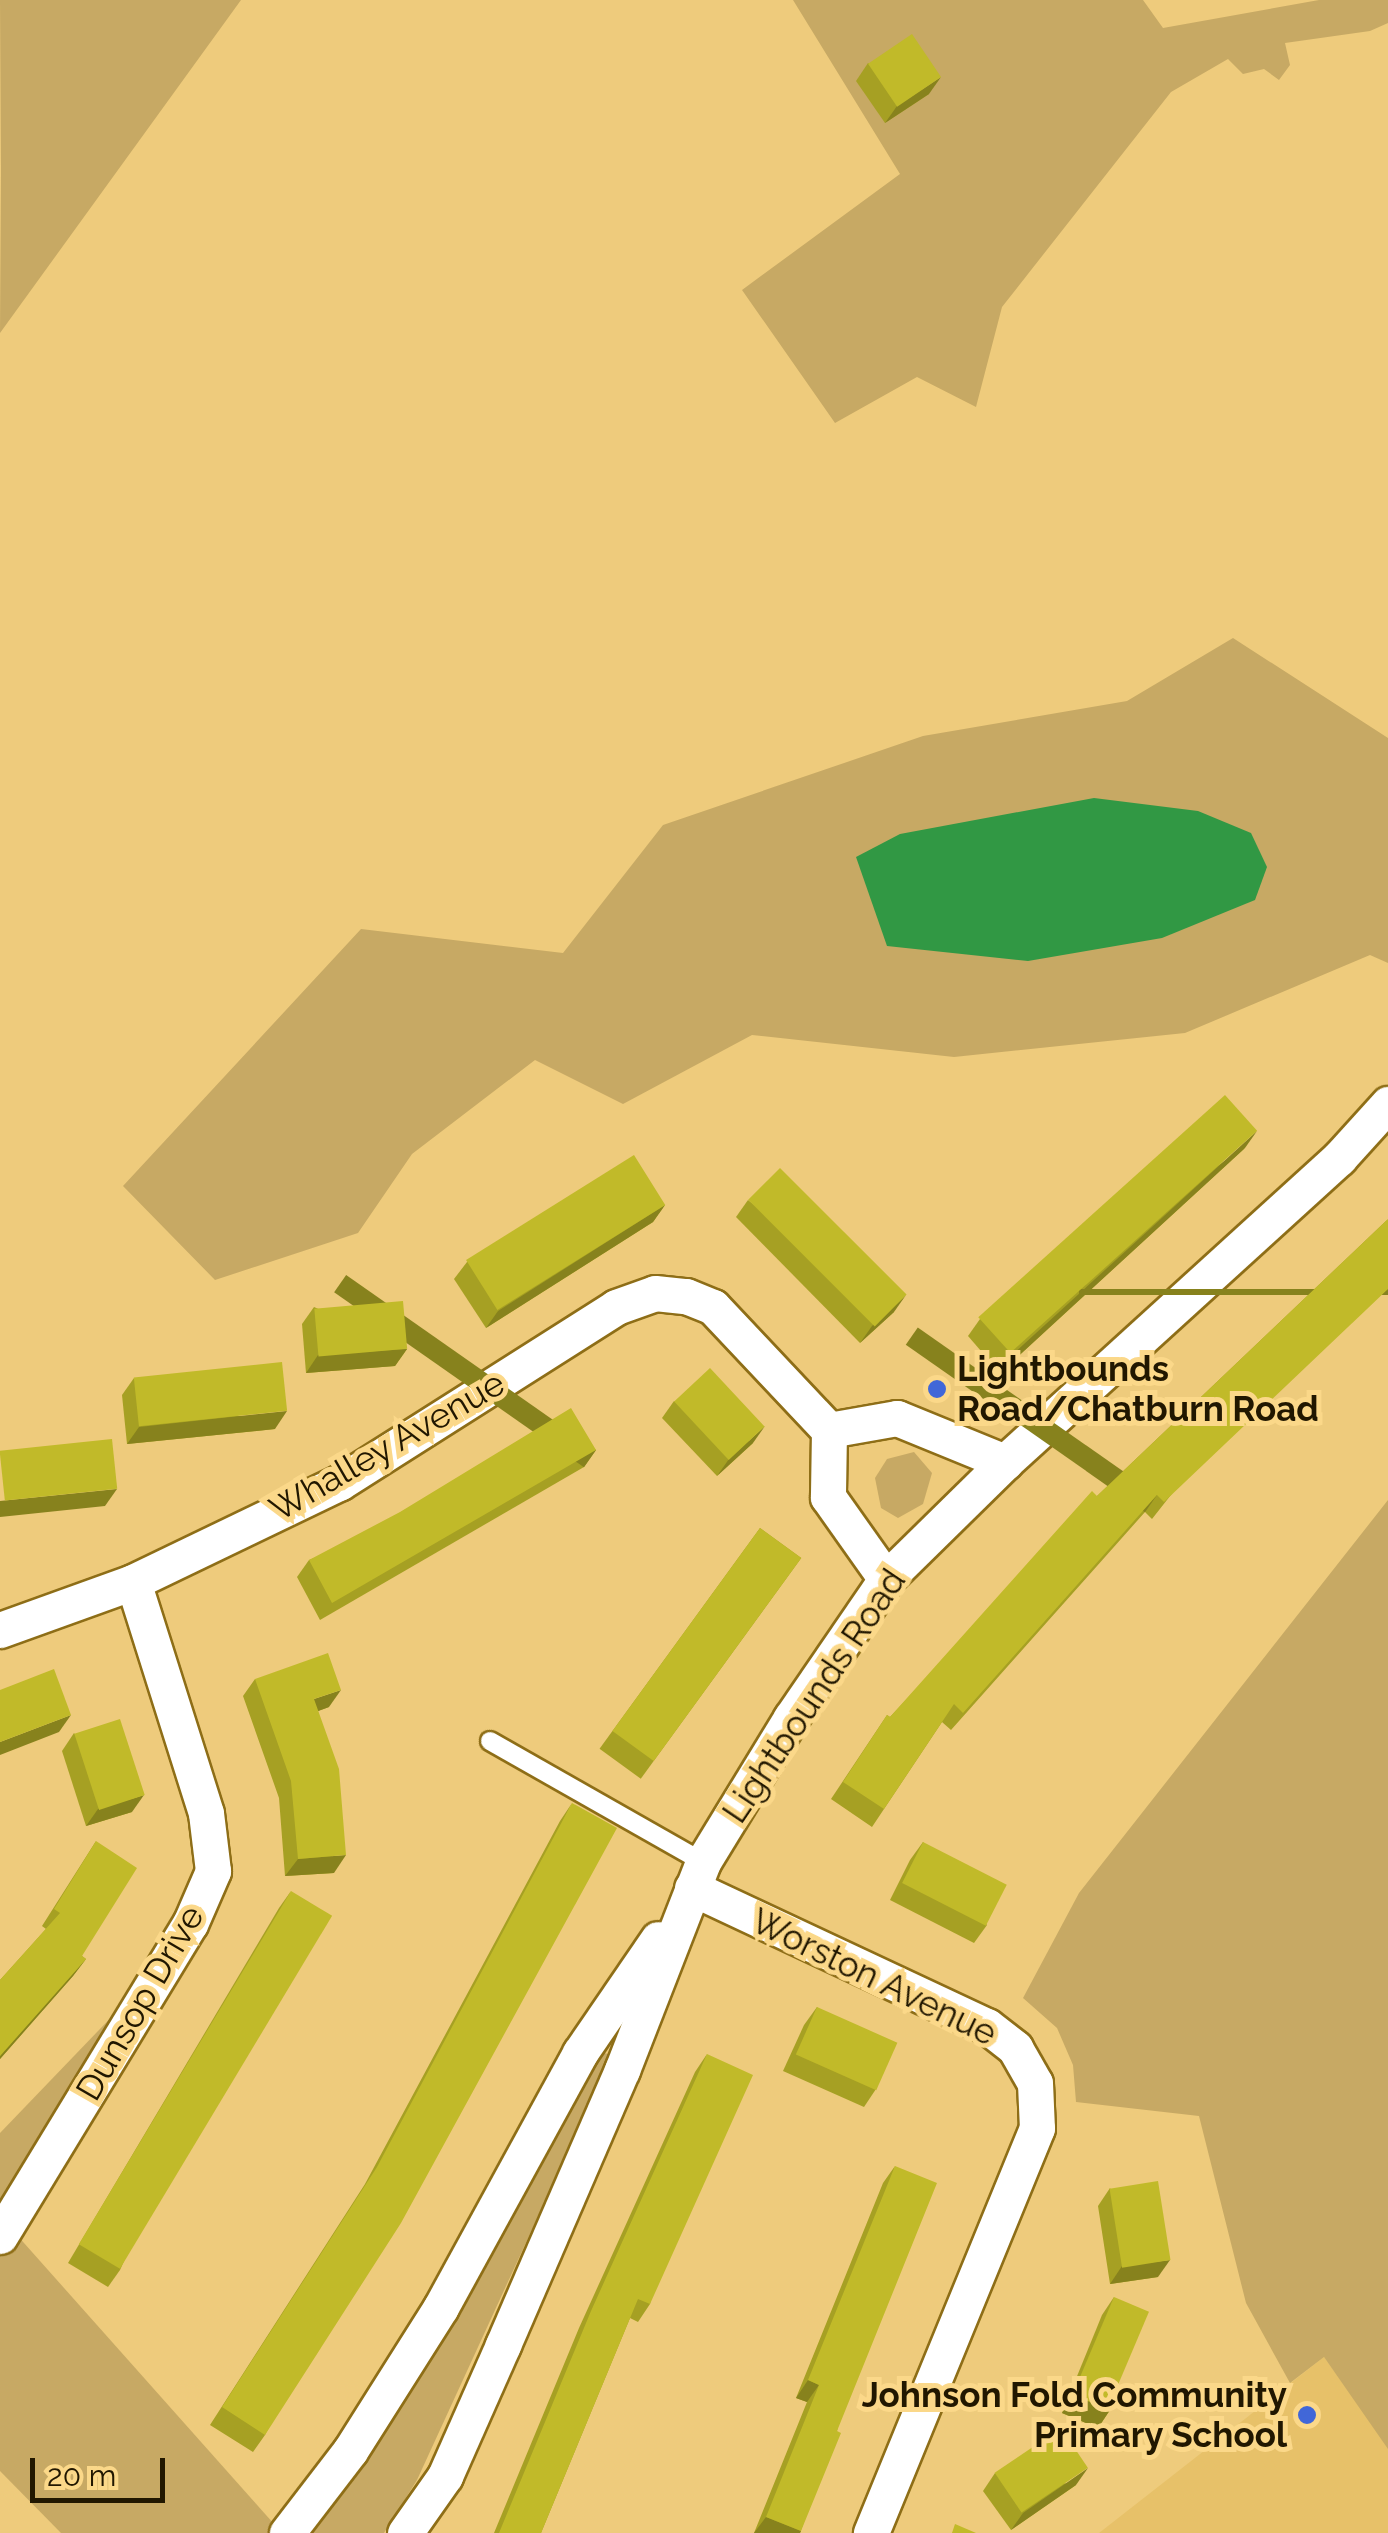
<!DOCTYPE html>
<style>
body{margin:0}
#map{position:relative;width:1388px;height:2533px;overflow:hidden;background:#eecb7c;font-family:Raleway,sans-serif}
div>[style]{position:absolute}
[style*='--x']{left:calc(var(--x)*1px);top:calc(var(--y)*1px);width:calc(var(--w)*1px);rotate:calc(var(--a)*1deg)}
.built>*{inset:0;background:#e7c169}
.green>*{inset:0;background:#c7a964}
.water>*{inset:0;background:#319844}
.roads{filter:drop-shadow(2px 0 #8e6e17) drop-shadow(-2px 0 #8e6e17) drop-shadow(0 2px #8e6e17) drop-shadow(0 -2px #8e6e17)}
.lane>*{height:18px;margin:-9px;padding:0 9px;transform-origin:9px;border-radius:9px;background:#fff}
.street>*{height:35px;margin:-17.5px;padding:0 17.5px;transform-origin:17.5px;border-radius:17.5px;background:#fff}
.wall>*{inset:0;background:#a6a023;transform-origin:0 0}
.shaded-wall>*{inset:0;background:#87821d;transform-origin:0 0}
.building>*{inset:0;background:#c1ba29;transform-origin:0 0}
.dots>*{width:28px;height:28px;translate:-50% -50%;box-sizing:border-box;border:5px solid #fbd889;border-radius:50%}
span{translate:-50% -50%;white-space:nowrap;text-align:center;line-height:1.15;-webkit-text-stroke:10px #fbd889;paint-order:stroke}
.poi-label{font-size:35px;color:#211700;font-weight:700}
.left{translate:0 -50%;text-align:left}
.right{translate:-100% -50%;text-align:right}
.street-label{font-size:35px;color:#211700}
.scale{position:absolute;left:30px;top:2458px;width:135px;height:45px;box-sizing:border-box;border:5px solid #211700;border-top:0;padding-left:12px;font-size:30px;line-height:35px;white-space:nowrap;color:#211700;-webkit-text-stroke:8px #fbd889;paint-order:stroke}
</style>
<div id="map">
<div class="built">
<i style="clip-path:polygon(1324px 2357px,1388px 2447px,1388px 2533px,1099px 2533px)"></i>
</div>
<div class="green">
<i style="clip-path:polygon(0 0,241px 0,0 333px,1px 171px)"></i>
<i style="clip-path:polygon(793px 0,1143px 0,1163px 28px,1319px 0,1388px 0,1388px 23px,1370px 31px,1285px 43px,1290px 65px,1279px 80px,1264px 69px,1243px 74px,1228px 59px,1171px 92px,1002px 307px,976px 407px,917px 377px,835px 423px,742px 290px,900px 174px)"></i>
<i style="clip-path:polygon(1233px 638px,1388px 738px,1388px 963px,1370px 955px,1185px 1033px,954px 1057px,752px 1035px,623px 1104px,535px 1060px,412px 1154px,358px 1233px,215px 1280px,123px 1186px,361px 929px,563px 953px,663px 825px,923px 736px,1127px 701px)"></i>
<i style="clip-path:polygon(914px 1452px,932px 1473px,923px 1504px,898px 1518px,881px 1508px,875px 1478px,887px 1459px)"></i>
<i style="clip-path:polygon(1388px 1500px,1388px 2449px,1324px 2357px,1290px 2383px,1246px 2303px,1199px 2116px,1076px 2102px,1073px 2065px,1057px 2028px,1023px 1998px,1079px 1893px)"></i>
<i style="clip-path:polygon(172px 1954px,0 2231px,0 2133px)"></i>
<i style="clip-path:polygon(600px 2052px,612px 2055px,417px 2480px,384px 2533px,309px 2533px,354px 2473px,468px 2296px)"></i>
<i style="clip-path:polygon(8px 2225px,282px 2533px,61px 2533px,0 2471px,0 2235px)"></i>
</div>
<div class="water">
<i style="clip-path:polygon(1094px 798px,1198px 811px,1251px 833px,1267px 867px,1255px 900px,1162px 938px,1028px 961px,887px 946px,856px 857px,900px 834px)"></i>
</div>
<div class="roads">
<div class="lane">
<i style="--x:490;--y:1741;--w:245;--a:29.6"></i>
</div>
<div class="street">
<i style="--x:829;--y:1430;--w:69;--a:-10"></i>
<i style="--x:897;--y:1418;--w:117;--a:22.2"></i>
<i style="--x:0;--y:1630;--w:141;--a:-19.8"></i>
<i style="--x:133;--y:1582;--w:229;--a:-25.7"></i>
<i style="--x:339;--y:1483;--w:328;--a:-32.4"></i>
<i style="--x:616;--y:1307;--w:41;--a:-19.7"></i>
<i style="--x:655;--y:1293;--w:31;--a:6"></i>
<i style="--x:686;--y:1296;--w:29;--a:22"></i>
<i style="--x:713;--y:1307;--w:169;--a:46.7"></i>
<i style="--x:829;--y:1430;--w:67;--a:90.9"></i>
<i style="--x:828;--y:1497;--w:100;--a:54.7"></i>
<i style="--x:692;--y:1888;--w:326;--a:25.1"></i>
<i style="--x:987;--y:2026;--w:36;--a:38"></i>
<i style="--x:1015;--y:2048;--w:40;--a:60.3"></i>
<i style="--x:1035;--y:2083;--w:45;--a:87.5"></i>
<i style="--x:1037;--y:2128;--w:438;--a:112.3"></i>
<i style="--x:0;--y:2236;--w:365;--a:-58.7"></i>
<i style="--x:190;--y:1924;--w:58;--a:-66.5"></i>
<i style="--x:213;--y:1871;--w:58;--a:-96.9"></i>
<i style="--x:206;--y:1813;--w:242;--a:-107.5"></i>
<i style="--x:287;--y:2533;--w:103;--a:-52.5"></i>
<i style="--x:350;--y:2451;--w:170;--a:-57.7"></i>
<i style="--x:441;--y:2307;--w:290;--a:-61.3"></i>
<i style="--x:580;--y:2053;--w:138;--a:-55.6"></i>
<i style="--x:405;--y:2533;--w:70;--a:-54.9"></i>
<i style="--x:445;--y:2476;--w:143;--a:-66.1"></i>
<i style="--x:503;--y:2345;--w:300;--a:-66.6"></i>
<i style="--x:622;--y:2070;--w:223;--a:-68.7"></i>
<i style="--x:703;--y:1862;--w:169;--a:-58.6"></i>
<i style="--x:791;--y:1718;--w:168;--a:-55.6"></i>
<i style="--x:886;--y:1579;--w:167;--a:-44.5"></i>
<i style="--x:1005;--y:1462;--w:452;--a:-42.3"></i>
<i style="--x:1339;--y:1158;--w:73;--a:-47.8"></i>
</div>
</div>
<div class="wall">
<i style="clip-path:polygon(868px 63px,929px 94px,885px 123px,856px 81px)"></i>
<i style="clip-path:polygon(1245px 1148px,1000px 1373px,968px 1336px,980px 1319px)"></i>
<i style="clip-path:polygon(748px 1200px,894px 1312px,860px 1343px,736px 1217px)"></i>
<i style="clip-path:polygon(665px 1205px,653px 1222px,486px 1328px,454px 1279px,467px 1262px)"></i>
<i style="clip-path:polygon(1388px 1219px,1152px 1519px,1145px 1512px,951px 1730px,942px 1722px,872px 1827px,831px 1799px,887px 1715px,890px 1717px,1097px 1496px)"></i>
<i style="clip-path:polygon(314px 1307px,407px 1349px,395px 1366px,306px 1373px,302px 1324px)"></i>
<i style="clip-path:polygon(134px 1378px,275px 1429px,127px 1444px,122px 1395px)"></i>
<i style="clip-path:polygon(674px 1401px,753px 1443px,717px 1476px,662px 1418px)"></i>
<i style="clip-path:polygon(596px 1450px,584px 1467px,320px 1620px,297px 1577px,309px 1560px)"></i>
<i style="left:760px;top:1528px;width:51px;height:273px;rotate:36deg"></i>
<i style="clip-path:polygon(255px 1679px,329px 1707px,318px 1711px,334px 1873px,285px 1876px,279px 1798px,243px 1696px)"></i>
<i style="clip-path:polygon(74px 1733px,132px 1812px,86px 1826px,62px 1751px)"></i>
<i style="clip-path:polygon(572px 1803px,265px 2435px,253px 2452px,210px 2425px,365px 2184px,560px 1821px)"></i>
<i style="clip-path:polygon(96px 1841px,82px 1956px,86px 1959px,73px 1976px,0 2059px,0 1980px,46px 1929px,42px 1926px)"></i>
<i style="clip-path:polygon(923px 1842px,987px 1925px,974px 1943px,890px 1900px,910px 1860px)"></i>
<i style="clip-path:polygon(291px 1891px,120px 2270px,108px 2287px,68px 2263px,279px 1908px)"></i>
<i style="clip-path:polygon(817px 2007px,876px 2089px,864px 2107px,783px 2071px,804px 2025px)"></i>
<i style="clip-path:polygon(707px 2054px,650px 2304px,638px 2322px,630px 2318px,541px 2533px,494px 2533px,579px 2328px,695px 2072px)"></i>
<i style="clip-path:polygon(895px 2166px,837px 2431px,800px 2533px,754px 2533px,807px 2402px,796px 2398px,883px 2183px)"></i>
<i style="clip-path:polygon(1110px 2188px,1158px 2277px,1110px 2284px,1098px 2206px)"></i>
<i style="clip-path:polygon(1114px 2297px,1110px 2410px,1098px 2428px,1062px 2413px,1102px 2315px)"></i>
<i style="clip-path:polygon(995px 2473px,1076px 2485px,1011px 2530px,983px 2491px)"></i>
</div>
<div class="shaded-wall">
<i style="clip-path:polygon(941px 77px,929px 94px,885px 123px,897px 106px)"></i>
<i style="clip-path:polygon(1257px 1131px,1245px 1148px,1000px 1373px,1012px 1355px)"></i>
<i style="clip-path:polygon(665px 1205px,653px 1222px,486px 1328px,498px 1311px)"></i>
<i style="left:1388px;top:1289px;width:6px;height:309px;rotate:90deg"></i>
<i style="clip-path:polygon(906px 1295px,894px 1312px,860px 1343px,872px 1326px)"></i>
<i style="clip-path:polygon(407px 1349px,395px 1366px,306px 1373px,318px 1355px)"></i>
<i style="clip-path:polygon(287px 1411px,275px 1429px,127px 1444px,139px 1427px)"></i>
<i style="clip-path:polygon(765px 1426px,753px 1443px,717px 1476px,729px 1459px)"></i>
<i style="left:596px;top:1450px;width:21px;height:305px;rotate:125deg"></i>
<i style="clip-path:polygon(117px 1489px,105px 1506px,0 1517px,0 1501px)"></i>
<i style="left:1157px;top:1495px;width:21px;height:292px;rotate:125deg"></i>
<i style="clip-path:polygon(341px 1690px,329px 1707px,302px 1717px,314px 1699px)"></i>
<i style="clip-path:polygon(71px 1715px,59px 1732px,0 1755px,0 1742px)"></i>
<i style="clip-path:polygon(144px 1795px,132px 1812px,86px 1826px,98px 1809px)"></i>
<i style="clip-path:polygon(346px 1855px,334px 1873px,285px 1876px,298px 1859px)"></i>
<i style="clip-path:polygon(86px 1959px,73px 1976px,0 2059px,0 2056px)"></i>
<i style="clip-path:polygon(1170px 2260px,1158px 2277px,1110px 2284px,1122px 2266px)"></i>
<i style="clip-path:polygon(808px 2380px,819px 2385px,807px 2402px,796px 2398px)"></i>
<i style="clip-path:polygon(1074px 2395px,1110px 2410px,1098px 2428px,1062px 2413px)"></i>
<i style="clip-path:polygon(1088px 2468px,1076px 2485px,1011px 2530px,1023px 2513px)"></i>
<i style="clip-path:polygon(766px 2517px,801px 2531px,800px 2533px,754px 2533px)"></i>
</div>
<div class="building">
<i style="left:912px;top:34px;width:52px;height:53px;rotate:56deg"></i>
<i style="left:1225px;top:1095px;width:48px;height:332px;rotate:48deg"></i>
<i style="left:634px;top:1155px;width:59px;height:198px;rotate:58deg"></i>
<i style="left:780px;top:1168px;width:179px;height:45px;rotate:45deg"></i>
<i style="clip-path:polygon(1388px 1219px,1388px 1289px,1164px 1502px,1157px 1495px,963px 1713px,954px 1704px,884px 1809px,843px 1782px,887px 1715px,890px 1717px,1092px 1491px,1097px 1496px)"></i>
<i style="left:403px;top:1301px;width:48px;height:89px;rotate:85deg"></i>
<i style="left:282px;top:1362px;width:49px;height:149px;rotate:84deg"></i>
<i style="left:710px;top:1368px;width:80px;height:49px;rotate:47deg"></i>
<i style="clip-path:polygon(571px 1408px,596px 1450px,332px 1603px,309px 1560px,400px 1512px)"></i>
<i style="left:112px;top:1439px;width:50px;height:113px;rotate:84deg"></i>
<i style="left:760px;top:1528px;width:51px;height:251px;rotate:36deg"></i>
<i style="clip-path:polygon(328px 1653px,341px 1690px,314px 1699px,339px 1769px,346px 1855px,298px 1859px,291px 1781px,255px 1679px)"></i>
<i style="clip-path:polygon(54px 1669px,71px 1715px,0 1742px,0 1690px)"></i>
<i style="left:120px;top:1719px;width:80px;height:48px;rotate:72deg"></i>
<i style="clip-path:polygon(572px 1803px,617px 1828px,401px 2223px,265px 2435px,222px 2407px,377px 2167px)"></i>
<i style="clip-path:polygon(96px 1841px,137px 1868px,82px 1956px,86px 1959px,0 2056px,0 1980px,60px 1913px,54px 1909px)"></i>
<i style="left:923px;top:1842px;width:94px;height:46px;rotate:27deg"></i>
<i style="left:291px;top:1891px;width:48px;height:412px;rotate:31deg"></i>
<i style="left:817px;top:2007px;width:88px;height:52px;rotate:24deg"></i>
<i style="clip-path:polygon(707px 2054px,753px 2075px,650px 2304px,638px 2299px,541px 2533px,499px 2533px,591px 2311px)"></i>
<i style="clip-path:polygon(895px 2166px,937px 2183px,837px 2431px,841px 2433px,801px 2531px,766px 2517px,819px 2385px,808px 2380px)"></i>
<i style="left:1158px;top:2181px;width:80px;height:49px;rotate:81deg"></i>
<i style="left:1114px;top:2297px;width:38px;height:106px;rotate:23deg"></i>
<i style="left:1061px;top:2428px;width:48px;height:80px;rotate:56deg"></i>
<i style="clip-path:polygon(955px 2524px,976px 2533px,952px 2533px)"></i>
</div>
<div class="dots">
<i style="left:937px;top:1389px;background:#4167d8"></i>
<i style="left:1307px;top:2415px;background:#4167d8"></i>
</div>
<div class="poi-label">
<span class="left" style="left:957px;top:1389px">Lightbounds<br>Road/Chatburn Road</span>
<span class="right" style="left:1287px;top:2415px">Johnson Fold Community<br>Primary School</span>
</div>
<div class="street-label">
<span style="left:387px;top:1446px;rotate:-30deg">Whalley Avenue</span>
<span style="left:814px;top:1696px;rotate:-56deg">Lightbounds Road</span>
<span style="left:874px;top:1977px;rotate:26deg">Worston Avenue</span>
<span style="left:140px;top:2003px;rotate:-60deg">Dunsop Drive</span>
</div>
<div class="scale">20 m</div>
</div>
